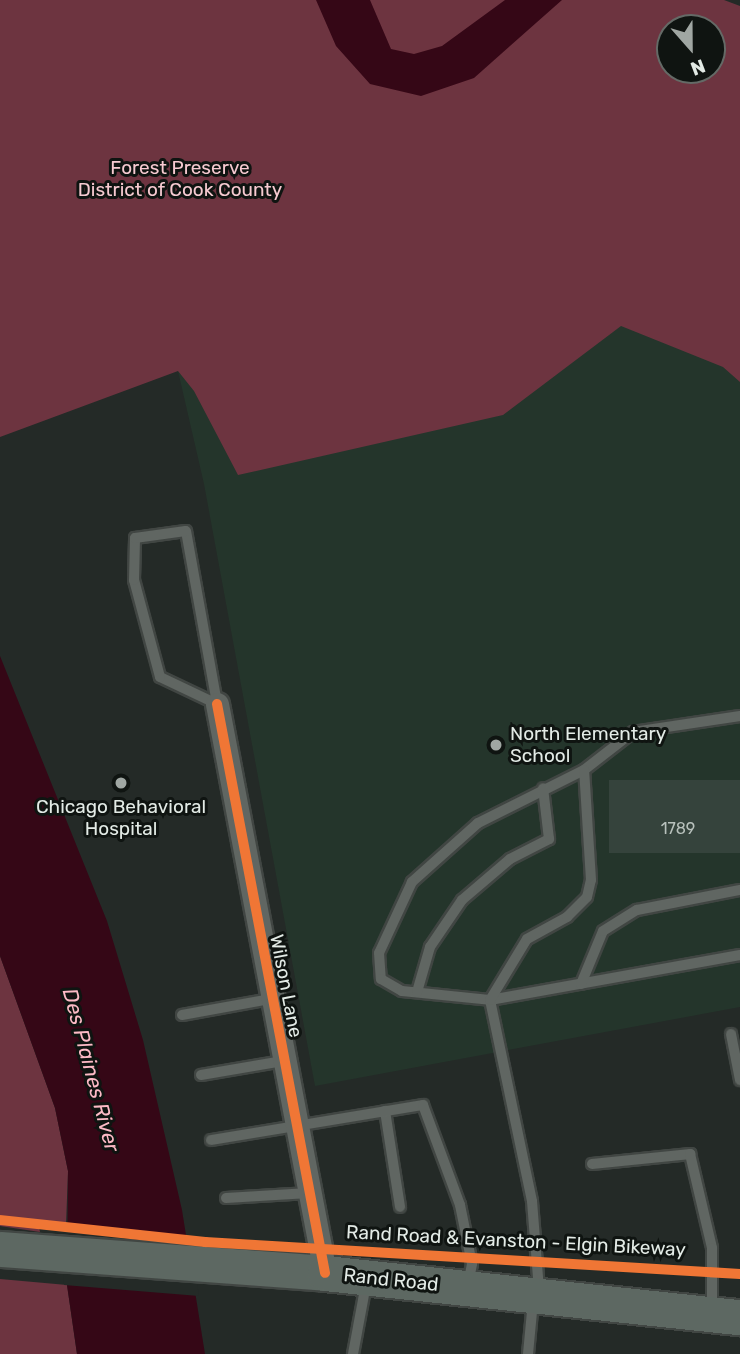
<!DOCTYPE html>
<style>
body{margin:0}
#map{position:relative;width:740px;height:1354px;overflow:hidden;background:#242a27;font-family:Rubik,sans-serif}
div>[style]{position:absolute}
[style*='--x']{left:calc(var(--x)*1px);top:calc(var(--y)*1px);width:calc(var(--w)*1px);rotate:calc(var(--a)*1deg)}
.built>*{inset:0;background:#24352b}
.green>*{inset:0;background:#6d3440}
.water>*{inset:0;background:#350716}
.pier>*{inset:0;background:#242a27}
.building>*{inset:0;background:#35433c;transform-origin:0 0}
.roads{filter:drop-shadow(2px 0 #414643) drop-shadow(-2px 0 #414643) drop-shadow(0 2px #414643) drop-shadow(0 -2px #414643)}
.lane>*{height:10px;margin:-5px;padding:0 5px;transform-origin:5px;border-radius:5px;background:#606662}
.street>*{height:23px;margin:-11.5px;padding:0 11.5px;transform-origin:11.5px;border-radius:11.5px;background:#606662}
.primary>*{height:35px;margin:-17.5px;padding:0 17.5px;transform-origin:17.5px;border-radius:17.5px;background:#5d6862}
.cycleway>*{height:10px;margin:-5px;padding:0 5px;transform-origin:5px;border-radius:5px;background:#f07635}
.dots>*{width:19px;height:19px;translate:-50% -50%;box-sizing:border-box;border:4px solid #0f1411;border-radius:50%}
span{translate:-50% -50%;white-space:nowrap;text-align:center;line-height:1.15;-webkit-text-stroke:6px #0f1411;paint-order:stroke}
.number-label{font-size:16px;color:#b8c1bc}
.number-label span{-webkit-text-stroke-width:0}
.park-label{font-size:19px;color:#f7cad1}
.poi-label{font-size:19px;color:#e3ebe6}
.left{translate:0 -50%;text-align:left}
.street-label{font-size:19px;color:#e3ebe6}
.water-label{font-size:21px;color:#fdbac6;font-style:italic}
.north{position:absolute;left:656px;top:14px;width:70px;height:70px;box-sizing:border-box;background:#0f1411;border:2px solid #646a66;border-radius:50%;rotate:159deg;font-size:19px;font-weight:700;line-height:28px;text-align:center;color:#e3ebe6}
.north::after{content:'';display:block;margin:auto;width:24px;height:32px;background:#a0a7a3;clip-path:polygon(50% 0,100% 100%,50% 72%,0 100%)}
</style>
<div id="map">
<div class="built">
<i style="clip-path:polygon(740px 162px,740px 1007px,315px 1086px,204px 484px,178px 371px)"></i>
</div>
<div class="green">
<i style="clip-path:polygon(evenodd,0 0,724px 0,740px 6px,740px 382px,723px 367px,621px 326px,503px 415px,238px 475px,194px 391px,178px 371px,0 437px,0 0,670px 28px,712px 28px,712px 70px,670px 70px,670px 28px)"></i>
<i style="clip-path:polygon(0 956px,55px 1108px,68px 1171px,66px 1225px,38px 1223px,40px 1232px,0 1226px)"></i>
<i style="clip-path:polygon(0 1279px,67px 1285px,77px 1354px,0 1354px)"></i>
</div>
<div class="water">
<i style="clip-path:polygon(316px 0,370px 0,391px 49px,414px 54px,442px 46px,505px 0,562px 0,474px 78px,421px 96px,370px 84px,336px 46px)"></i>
<i style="clip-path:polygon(0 656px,107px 921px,143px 1040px,182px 1210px,205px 1354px,77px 1354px,67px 1285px,68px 1171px,55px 1108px,0 956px)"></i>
</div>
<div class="pier">
<i style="clip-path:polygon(63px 1225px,190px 1237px,199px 1296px,64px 1285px)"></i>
</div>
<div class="building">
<i style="left:740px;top:780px;width:73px;height:131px;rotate:90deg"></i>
</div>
<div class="roads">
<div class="lane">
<i style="--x:186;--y:531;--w:176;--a:79.8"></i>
<i style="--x:217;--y:704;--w:63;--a:-154.7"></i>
<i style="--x:160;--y:677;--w:100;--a:-105"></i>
<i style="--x:134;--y:580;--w:42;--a:-88.6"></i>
<i style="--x:135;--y:538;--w:51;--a:-7.8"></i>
<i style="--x:740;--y:716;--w:108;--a:171.5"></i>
<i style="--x:633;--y:732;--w:62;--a:142.2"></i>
<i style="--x:584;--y:770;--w:119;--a:153.4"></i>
<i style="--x:478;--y:823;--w:89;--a:138.2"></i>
<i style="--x:412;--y:882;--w:78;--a:114.9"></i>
<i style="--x:379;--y:953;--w:26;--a:86"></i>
<i style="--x:381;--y:979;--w:24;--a:30"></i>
<i style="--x:402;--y:991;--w:88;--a:5.8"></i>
<i style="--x:490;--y:1000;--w:254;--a:-10.2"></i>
<i style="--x:581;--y:984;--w:57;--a:-67.5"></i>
<i style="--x:603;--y:931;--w:40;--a:-32"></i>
<i style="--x:637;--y:910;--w:105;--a:-11"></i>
<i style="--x:417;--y:992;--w:47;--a:-73.9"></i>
<i style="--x:430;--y:947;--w:57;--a:-55.8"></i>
<i style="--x:462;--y:900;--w:63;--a:-40.5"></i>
<i style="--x:510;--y:859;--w:44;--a:-27.1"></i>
<i style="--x:549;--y:839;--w:51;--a:-96.7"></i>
<i style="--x:182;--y:1015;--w:89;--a:-10.3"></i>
<i style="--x:731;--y:1034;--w:47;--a:78.9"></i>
<i style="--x:201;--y:1075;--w:83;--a:-9.7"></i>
<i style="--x:385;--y:1111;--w:97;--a:81.1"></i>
<i style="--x:211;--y:1140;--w:215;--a:-9.4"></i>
<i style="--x:423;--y:1105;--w:107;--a:69.7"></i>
<i style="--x:460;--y:1205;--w:60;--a:78.5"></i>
<i style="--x:472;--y:1264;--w:21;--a:101"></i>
<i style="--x:592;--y:1164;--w:99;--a:-5.8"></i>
<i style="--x:690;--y:1154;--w:97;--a:76.8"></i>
<i style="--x:712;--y:1248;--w:63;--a:90"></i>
<i style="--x:226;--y:1198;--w:83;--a:-3.4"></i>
<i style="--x:539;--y:1290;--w:89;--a:-94.5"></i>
<i style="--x:532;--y:1201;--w:205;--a:-101.8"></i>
<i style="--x:490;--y:1000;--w:71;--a:-58.8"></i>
<i style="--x:527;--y:939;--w:46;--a:-28.8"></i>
<i style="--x:567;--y:917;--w:28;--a:-45"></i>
<i style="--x:587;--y:897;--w:17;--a:-77"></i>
<i style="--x:591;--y:880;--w:110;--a:-93.6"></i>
<i style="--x:353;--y:1354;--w:71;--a:-79.5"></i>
<i style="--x:528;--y:1354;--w:53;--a:-84.6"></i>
</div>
<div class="street">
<i style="--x:217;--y:704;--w:579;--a:79.25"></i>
</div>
<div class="primary">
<i style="--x:0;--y:1249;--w:326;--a:4.2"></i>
<i style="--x:325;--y:1273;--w:417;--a:6.1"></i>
</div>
</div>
<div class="cycleway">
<i style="--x:217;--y:704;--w:579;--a:79.25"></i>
<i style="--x:0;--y:1220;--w:206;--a:6.1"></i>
<i style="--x:205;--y:1242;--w:536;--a:3.42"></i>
</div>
<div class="dots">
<i style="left:496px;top:745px;background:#a0a7a3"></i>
<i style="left:121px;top:783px;background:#a0a7a3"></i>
</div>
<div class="number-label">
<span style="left:678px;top:829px">1789</span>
</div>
<div class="park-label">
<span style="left:180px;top:179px">Forest Preserve<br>District of Cook County</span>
</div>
<div class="poi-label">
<span class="left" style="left:510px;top:745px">North Elementary<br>School</span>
<span style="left:121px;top:818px">Chicago Behavioral<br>Hospital</span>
</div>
<div class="street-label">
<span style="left:286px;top:986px;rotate:79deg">Wilson Lane</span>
<span style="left:516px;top:1241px;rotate:3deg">Rand Road &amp; Evanston - Elgin Bikeway</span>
<span style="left:391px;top:1280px;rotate:6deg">Rand Road</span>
</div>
<div class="water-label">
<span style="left:91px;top:1070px;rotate:75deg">Des Plaines River</span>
</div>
<div class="north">N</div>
</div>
